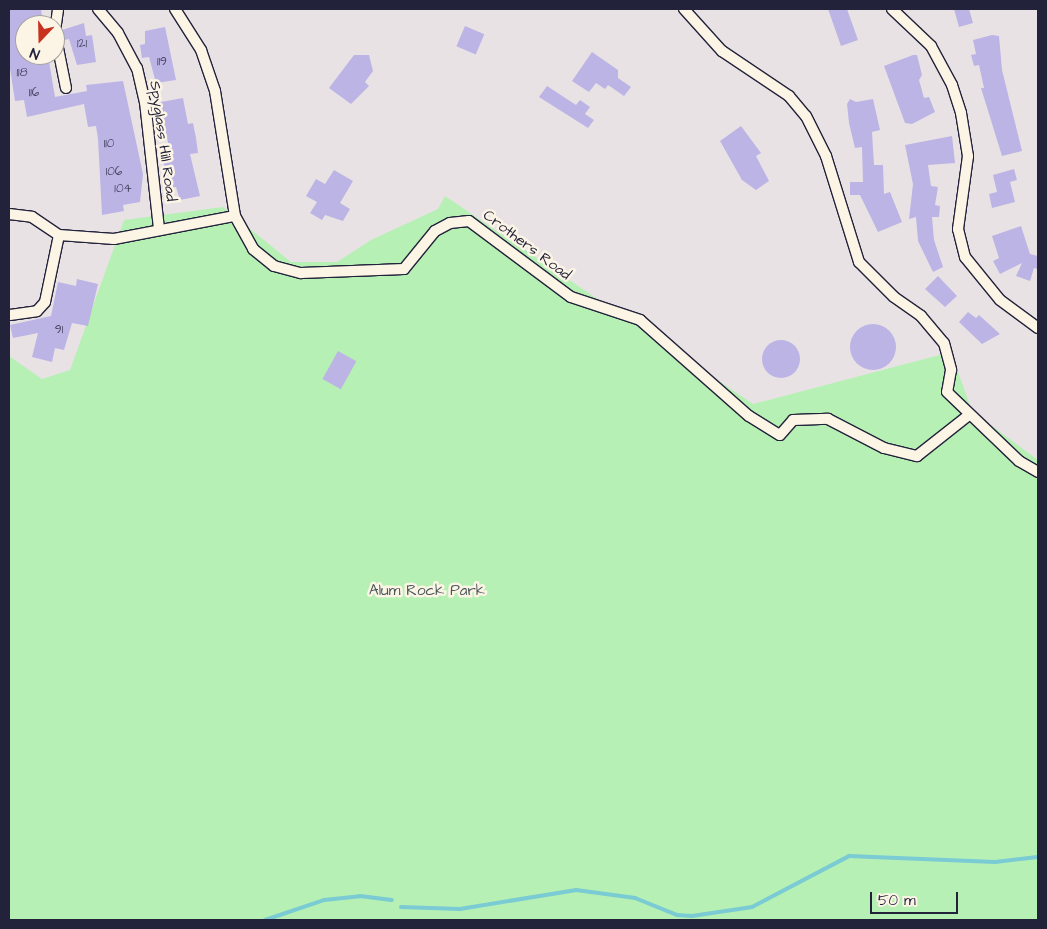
<!DOCTYPE html>
<style>
body{margin:0}
#map{position:relative;width:1047px;height:929px;overflow:hidden;background:#e9e2e5;font-family:"Architects Daughter",sans-serif}
div>[style]{position:absolute}
[style*='--x']{left:calc(var(--x)*1px);top:calc(var(--y)*1px);width:calc(var(--w)*1px);rotate:calc(var(--a)*1deg)}
.green>*{inset:0;background:#b6f0b4}
.stream>*{height:4px;margin:-2px;padding:0 2px;transform-origin:2px;border-radius:2px;background:#7acbd3}
.building>*{inset:0;background:#bcb4e5;transform-origin:0 0}
.round{border-radius:50%}
.roads{filter:drop-shadow(1px 0 #22223b) drop-shadow(-1px 0 #22223b) drop-shadow(0 1px #22223b) drop-shadow(0 -1px #22223b)}
.minor>*{height:10px;margin:-5px;padding:0 5px;transform-origin:5px;border-radius:5px;background:#fcf5e5}
span{translate:-50% -50%;white-space:nowrap;text-align:center;line-height:1.15;-webkit-text-stroke:5px #fcf5e5;paint-order:stroke}
.number-label{font-size:12px;color:#484666}
.number-label span{-webkit-text-stroke-width:0}
.street-label{font-size:15px;color:#22223b}
.park-label{font-size:15px;color:#475659}
.frame{position:absolute;inset:0;border:10px solid #22223b;pointer-events:none}
.north{position:absolute;left:15px;top:15px;width:50px;height:50px;box-sizing:border-box;background:#fcf5e5;border:1px solid #a5a1a1;border-radius:50%;rotate:201deg;font-size:14px;font-weight:700;line-height:20px;text-align:center;color:#22223b}
.north::after{content:'';display:block;margin:auto;width:18px;height:22px;background:#c8321e;clip-path:polygon(50% 0,100% 100%,50% 72%,0 100%)}
.scale{position:absolute;left:870px;top:892px;width:88px;height:22px;box-sizing:border-box;border:2px solid #22223b;border-top:0;padding-left:6px;font-size:15px;line-height:18px;white-space:nowrap;color:#22223b;-webkit-text-stroke:4px #fcf5e5;paint-order:stroke}
</style>
<div id="map">
<div class="green">
<i style="clip-path:polygon(445px 196px,753px 404px,951px 352px,972px 411px,1038px 460px,1038px 920px,9px 920px,9px 356px,42px 379px,70px 370px,124px 220px,223px 207px,291px 262px,337px 262px,371px 240px,438px 209px)"></i>
</div>
<div class="stream">
<i style="--x:401;--y:907;--w:59;--a:1.9"></i>
<i style="--x:460;--y:909;--w:118;--a:-9.3"></i>
<i style="--x:576;--y:890;--w:60;--a:7.7"></i>
<i style="--x:635;--y:898;--w:45;--a:22"></i>
<i style="--x:677;--y:915;--w:15;--a:4"></i>
<i style="--x:692;--y:916;--w:61;--a:-8.5"></i>
<i style="--x:752;--y:907;--w:110;--a:-27.7"></i>
<i style="--x:849;--y:856;--w:146;--a:2.4"></i>
<i style="--x:995;--y:862;--w:43;--a:-6.6"></i>
<i style="--x:265;--y:920;--w:62;--a:-18.7"></i>
<i style="--x:324;--y:900;--w:36;--a:-6"></i>
<i style="--x:360;--y:896;--w:32;--a:7"></i>
</div>
<div class="building">
<i style="clip-path:polygon(9px 9px,41px 9px,43px 25px,25px 25px,25px 55px,48px 55px,55px 97px,87px 91px,86px 85px,123px 81px,143px 174px,140px 202px,123px 205px,124px 211px,102px 215px,98px 139px,96px 126px,88px 127px,84px 104px,27px 117px,24px 100px,15px 101px,9px 62px)"></i>
<i style="clip-path:polygon(828px 9px,847px 9px,858px 40px,841px 46px)"></i>
<i style="clip-path:polygon(954px 9px,969px 9px,973px 23px,959px 27px)"></i>
<i style="clip-path:polygon(84px 23px,86px 36px,92px 35px,96px 62px,77px 65px,69px 39px,64px 40px,62px 30px)"></i>
<i style="left:465px;top:26px;width:21px;height:22px;rotate:23deg"></i>
<i style="clip-path:polygon(165px 27px,176px 80px,156px 83px,149px 57px,142px 58px,140px 45px,145px 44px,145px 31px)"></i>
<i style="clip-path:polygon(992px 35px,999px 36px,1002px 70px,1022px 151px,1002px 156px,981px 88px,984px 88px,979px 65px,974px 66px,971px 55px,976px 54px,973px 40px)"></i>
<i style="clip-path:polygon(592px 52px,618px 70px,618px 78px,631px 87px,624px 96px,608px 85px,605px 89px,596px 83px,589px 92px,572px 81px)"></i>
<i style="clip-path:polygon(354px 55px,369px 55px,373px 71px,365px 82px,369px 86px,351px 104px,329px 88px)"></i>
<i style="clip-path:polygon(913px 55px,917px 55px,922px 75px,919px 80px,924px 98px,929px 97px,935px 112px,912px 124px,905px 123px,884px 66px)"></i>
<i style="clip-path:polygon(547px 86px,576px 105px,580px 100px,590px 107px,585px 114px,594px 120px,588px 128px,539px 97px)"></i>
<i style="clip-path:polygon(183px 98px,188px 124px,193px 123px,196px 138px,198px 153px,190px 154px,200px 196px,180px 200px,176px 187px,168px 188px,163px 159px,171px 157px,165px 128px,158px 127px,156px 116px,163px 115px,161px 102px)"></i>
<i style="clip-path:polygon(850px 99px,856px 102px,873px 99px,880px 130px,872px 132px,874px 165px,883px 165px,884px 194px,890px 192px,902px 222px,878px 232px,860px 195px,850px 195px,850px 182px,863px 182px,862px 147px,855px 148px,849px 123px,847px 104px)"></i>
<i style="clip-path:polygon(741px 126px,761px 153px,756px 156px,769px 181px,756px 190px,742px 180px,720px 141px)"></i>
<i style="clip-path:polygon(952px 136px,955px 163px,928px 165px,931px 186px,938px 187px,935px 205px,940px 206px,939px 217px,932px 217px,934px 240px,943px 267px,933px 272px,918px 241px,916px 217px,909px 219px,913px 184px,905px 145px)"></i>
<i style="clip-path:polygon(1014px 169px,1017px 180px,1010px 182px,1015px 202px,992px 208px,989px 194px,997px 192px,993px 175px)"></i>
<i style="clip-path:polygon(334px 170px,353px 181px,340px 203px,350px 209px,343px 221px,325px 215px,322px 220px,310px 213px,317px 202px,306px 196px,316px 179px,325px 184px)"></i>
<i style="clip-path:polygon(1021px 226px,1030px 254px,1038px 256px,1038px 269px,1034px 268px,1030px 281px,1016px 276px,1022px 263px,1000px 274px,993px 261px,999px 258px,992px 236px)"></i>
<i style="clip-path:polygon(938px 276px,957px 296px,945px 307px,925px 289px)"></i>
<i style="clip-path:polygon(77px 279px,98px 284px,88px 326px,72px 323px,64px 350px,55px 348px,52px 362px,32px 357px,38px 333px,13px 338px,10px 325px,51px 316px,58px 282px,76px 286px)"></i>
<i style="clip-path:polygon(968px 312px,976px 318px,979px 315px,1000px 334px,982px 344px,959px 322px)"></i>
<i class="round" style="left:850px;top:324px;width:46px;height:46px"></i>
<i class="round" style="left:762px;top:340px;width:38px;height:38px"></i>
<i style="left:338px;top:351px;width:21px;height:32px;rotate:29deg"></i>
</div>
<div class="roads">
<div class="minor">
<i style="--x:98;--y:9;--w:31;--a:50"></i>
<i style="--x:118;--y:33;--w:40;--a:62"></i>
<i style="--x:137;--y:68;--w:35;--a:77"></i>
<i style="--x:145;--y:102;--w:128;--a:83.7"></i>
<i style="--x:175;--y:9;--w:49;--a:57.6"></i>
<i style="--x:201;--y:50;--w:43;--a:71.1"></i>
<i style="--x:215;--y:91;--w:127;--a:80.9"></i>
<i style="--x:235;--y:216;--w:38;--a:61"></i>
<i style="--x:253;--y:249;--w:27;--a:39"></i>
<i style="--x:274;--y:266;--w:28;--a:15"></i>
<i style="--x:301;--y:273;--w:103;--a:-2.2"></i>
<i style="--x:404;--y:269;--w:49;--a:-50.8"></i>
<i style="--x:435;--y:231;--w:17;--a:-28"></i>
<i style="--x:450;--y:223;--w:19;--a:-6"></i>
<i style="--x:469;--y:221;--w:127;--a:36.7"></i>
<i style="--x:571;--y:297;--w:73;--a:18.4"></i>
<i style="--x:640;--y:320;--w:145;--a:41.4"></i>
<i style="--x:749;--y:416;--w:36;--a:32"></i>
<i style="--x:780;--y:435;--w:20;--a:-49"></i>
<i style="--x:793;--y:420;--w:35;--a:-2"></i>
<i style="--x:828;--y:419;--w:63;--a:27.4"></i>
<i style="--x:884;--y:448;--w:34;--a:14"></i>
<i style="--x:917;--y:456;--w:66;--a:-38.3"></i>
<i style="--x:684;--y:9;--w:57;--a:47.9"></i>
<i style="--x:722;--y:51;--w:81;--a:33.9"></i>
<i style="--x:789;--y:96;--w:26;--a:50"></i>
<i style="--x:806;--y:116;--w:45;--a:63.4"></i>
<i style="--x:826;--y:156;--w:111;--a:72.7"></i>
<i style="--x:859;--y:262;--w:49;--a:45"></i>
<i style="--x:894;--y:297;--w:33;--a:35"></i>
<i style="--x:921;--y:316;--w:35;--a:50"></i>
<i style="--x:944;--y:343;--w:28;--a:75"></i>
<i style="--x:951;--y:370;--w:22;--a:100"></i>
<i style="--x:947;--y:392;--w:100;--a:43.8"></i>
<i style="--x:1019;--y:461;--w:22;--a:30"></i>
<i style="--x:892;--y:9;--w:54;--a:43.5"></i>
<i style="--x:931;--y:46;--w:44;--a:61.7"></i>
<i style="--x:952;--y:85;--w:29;--a:72"></i>
<i style="--x:961;--y:113;--w:44;--a:80.8"></i>
<i style="--x:968;--y:156;--w:74;--a:97.8"></i>
<i style="--x:958;--y:229;--w:29;--a:76"></i>
<i style="--x:965;--y:257;--w:55;--a:50.9"></i>
<i style="--x:1000;--y:300;--w:47;--a:36.4"></i>
<i style="--x:55;--y:31;--w:22;--a:-82"></i>
<i style="--x:55;--y:33;--w:56;--a:78.7"></i>
<i style="--x:9;--y:214;--w:23;--a:7"></i>
<i style="--x:32;--y:217;--w:32;--a:34"></i>
<i style="--x:59;--y:235;--w:55;--a:4.2"></i>
<i style="--x:114;--y:239;--w:123;--a:-10.8"></i>
<i style="--x:10;--y:315;--w:27;--a:-8"></i>
<i style="--x:37;--y:311;--w:12;--a:-48"></i>
<i style="--x:45;--y:302;--w:68;--a:-78.2"></i>
</div>
</div>
<div class="number-label">
<span style="left:82px;top:44px">121</span>
<span style="left:162px;top:62px">119</span>
<span style="left:22px;top:73px">118</span>
<span style="left:34px;top:93px">116</span>
<span style="left:109px;top:144px">110</span>
<span style="left:114px;top:172px">106</span>
<span style="left:123px;top:189px">104</span>
<span style="left:59px;top:330px">91</span>
</div>
<div class="street-label">
<span style="left:163px;top:141px;rotate:82deg">Spyglass Hill Road</span>
<span style="left:527px;top:245px;rotate:37deg">Crothers Road</span>
</div>
<div class="park-label">
<span style="left:427px;top:591px">Alum Rock Park</span>
</div>
<div class="frame"></div>
<div class="north">N</div>
<div class="scale">50 m</div>
</div>
